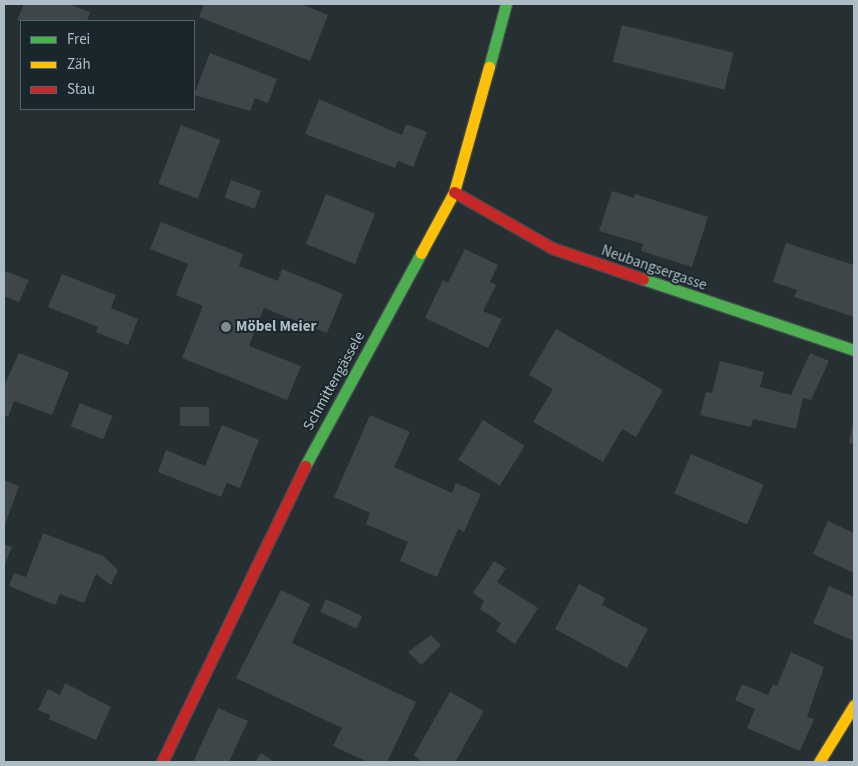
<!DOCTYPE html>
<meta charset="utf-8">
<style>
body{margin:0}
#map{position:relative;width:858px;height:766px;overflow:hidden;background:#262f32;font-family:"Source Sans 3",sans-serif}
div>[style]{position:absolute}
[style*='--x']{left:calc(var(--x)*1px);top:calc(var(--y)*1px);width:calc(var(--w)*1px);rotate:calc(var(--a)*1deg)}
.building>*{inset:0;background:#3e4649;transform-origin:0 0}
.roads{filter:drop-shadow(1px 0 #444a4d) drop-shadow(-1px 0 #444a4d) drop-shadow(0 1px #444a4d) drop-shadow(0 -1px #444a4d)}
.fast>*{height:11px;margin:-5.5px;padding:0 5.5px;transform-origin:5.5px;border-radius:5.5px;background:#4caf50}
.slow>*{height:11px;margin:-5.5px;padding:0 5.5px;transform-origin:5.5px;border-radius:5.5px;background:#ffc107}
.jam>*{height:11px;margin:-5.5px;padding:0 5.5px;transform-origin:5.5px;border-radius:5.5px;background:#c62828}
.dots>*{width:14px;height:14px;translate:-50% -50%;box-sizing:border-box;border:2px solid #19272d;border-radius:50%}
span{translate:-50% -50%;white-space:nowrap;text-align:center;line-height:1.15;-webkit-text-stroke:4px #19272d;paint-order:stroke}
.street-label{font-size:15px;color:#aebdc5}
.poi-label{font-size:15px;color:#aebdc5;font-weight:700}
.left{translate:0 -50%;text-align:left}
.frame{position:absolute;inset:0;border:5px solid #aebdc5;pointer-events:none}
.legend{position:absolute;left:20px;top:20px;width:175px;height:90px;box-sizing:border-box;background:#19272d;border:1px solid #55636a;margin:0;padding:6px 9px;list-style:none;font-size:15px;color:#aebdc5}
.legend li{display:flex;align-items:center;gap:10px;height:25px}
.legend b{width:25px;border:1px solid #55636a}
</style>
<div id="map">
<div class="building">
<i style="clip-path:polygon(24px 4px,68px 4px,90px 12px,87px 21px,21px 22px,17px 20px)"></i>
<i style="clip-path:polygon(204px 4px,301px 4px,328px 15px,310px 61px,199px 17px)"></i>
<i style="left:622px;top:25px;width:115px;height:38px;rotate:14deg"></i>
<i style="clip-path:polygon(210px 53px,277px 79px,268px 103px,255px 98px,250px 111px,194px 95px)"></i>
<i style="clip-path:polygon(319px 99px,402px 135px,406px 124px,427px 132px,413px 167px,398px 161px,395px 168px,305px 134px)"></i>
<i style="left:181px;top:125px;width:42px;height:63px;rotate:21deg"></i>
<i style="left:231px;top:180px;width:32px;height:19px;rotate:20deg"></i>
<i style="clip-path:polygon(612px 191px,634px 198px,635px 194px,708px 217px,692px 267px,641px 251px,643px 244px,599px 231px)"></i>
<i style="left:326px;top:194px;width:53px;height:54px;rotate:22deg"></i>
<i style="clip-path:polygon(161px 222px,243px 254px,239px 266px,278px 281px,282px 269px,343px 294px,327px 333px,264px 308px,249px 346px,301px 366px,287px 400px,182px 358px,203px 306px,176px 295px,188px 264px,150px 249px)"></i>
<i style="clip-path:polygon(786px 243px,854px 265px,854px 317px,794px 297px,797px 290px,773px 282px)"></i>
<i style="clip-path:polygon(465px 249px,498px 265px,490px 282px,496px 285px,483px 311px,502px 319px,488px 348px,425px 318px,443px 280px,448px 283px)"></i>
<i style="clip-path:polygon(5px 271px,29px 280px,19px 302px,4px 296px)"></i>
<i style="clip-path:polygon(62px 274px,116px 295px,111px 308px,138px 319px,128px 345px,96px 332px,98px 327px,48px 307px)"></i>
<i style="clip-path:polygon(556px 329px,663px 390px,636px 437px,622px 429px,603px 462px,533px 422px,553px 389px,529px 375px)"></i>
<i style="clip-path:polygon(19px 353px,69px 372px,52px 415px,14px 401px,8px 417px,4px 415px,4px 386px)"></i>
<i style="clip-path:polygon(810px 353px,829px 361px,811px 400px,803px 398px,796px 429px,753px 419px,751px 427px,700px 415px,706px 392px,712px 393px,720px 361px,764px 372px,760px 387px,791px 395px)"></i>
<i style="left:80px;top:403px;width:35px;height:25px;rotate:22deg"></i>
<i style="left:180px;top:407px;width:29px;height:19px"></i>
<i style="clip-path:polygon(370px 415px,410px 432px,394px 467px,452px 493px,456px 483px,481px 494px,464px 532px,458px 529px,437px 577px,400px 561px,408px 542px,366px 524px,370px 513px,334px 497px)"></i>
<i style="clip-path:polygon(854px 417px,854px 444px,849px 443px)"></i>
<i style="left:483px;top:420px;width:49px;height:47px;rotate:32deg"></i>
<i style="clip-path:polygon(222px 425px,259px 440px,240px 488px,227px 483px,221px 497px,158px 472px,166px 450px,205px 466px)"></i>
<i style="left:691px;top:454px;width:79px;height:43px;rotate:23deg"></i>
<i style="clip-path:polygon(4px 480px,19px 486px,4px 527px)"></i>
<i style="clip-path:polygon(828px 521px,854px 533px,854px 573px,813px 554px)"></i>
<i style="clip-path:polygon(43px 533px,103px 556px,118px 570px,111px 585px,96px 574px,84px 603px,60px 594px,55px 605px,9px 586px,14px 573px,26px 577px)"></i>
<i style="clip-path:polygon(4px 544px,12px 547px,4px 566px)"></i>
<i style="clip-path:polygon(494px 561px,506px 568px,497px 582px,538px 608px,515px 644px,496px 631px,501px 623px,480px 609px,484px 601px,473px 593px)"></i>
<i style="clip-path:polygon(579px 584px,605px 598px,602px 605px,648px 629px,627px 668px,555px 629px)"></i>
<i style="clip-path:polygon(829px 586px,854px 597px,854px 641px,813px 623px)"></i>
<i style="clip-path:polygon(281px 590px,310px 604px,292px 643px,416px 702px,387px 762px,368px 762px,333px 746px,342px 728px,236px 678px)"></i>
<i style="left:326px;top:599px;width:40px;height:14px;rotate:25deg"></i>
<i style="clip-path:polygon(431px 635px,441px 645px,421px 665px,408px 652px)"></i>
<i style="clip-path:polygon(791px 652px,824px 667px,807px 717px,814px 719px,800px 751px,747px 728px,755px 709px,735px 700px,742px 684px,768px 695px,773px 684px,777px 686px)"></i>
<i style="clip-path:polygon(65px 683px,111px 707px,96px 740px,49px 719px,50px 715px,38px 710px,48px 689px,60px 695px)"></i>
<i style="clip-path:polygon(450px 692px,484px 711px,455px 762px,422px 762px,414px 755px)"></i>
<i style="clip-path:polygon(218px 708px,248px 721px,229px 762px,193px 762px)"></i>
<i style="clip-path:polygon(261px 753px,274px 762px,255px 762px)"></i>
</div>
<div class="roads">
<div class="fast">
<i style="--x:489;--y:67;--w:65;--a:-74.9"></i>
<i style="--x:643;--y:279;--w:223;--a:18.6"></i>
<i style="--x:305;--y:466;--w:243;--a:-61.4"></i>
</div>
<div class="slow">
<i style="--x:421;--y:253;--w:69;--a:-61.6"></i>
<i style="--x:454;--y:192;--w:130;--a:-74.4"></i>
<i style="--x:819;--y:762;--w:67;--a:-58.4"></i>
</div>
<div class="jam">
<i style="--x:454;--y:192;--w:113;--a:29.7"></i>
<i style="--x:552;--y:248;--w:96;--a:18.8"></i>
<i style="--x:162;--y:762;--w:329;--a:-64.2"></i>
</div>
</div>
<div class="dots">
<i style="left:226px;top:327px;background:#7e8b92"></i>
</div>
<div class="street-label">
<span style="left:654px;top:268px;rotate:19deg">Neubangsergasse</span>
<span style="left:334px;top:381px;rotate:-61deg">Schmittengässele</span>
</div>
<div class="poi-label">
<span class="left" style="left:236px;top:327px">Möbel Meier</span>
</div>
<div class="frame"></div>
<ul class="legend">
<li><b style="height:6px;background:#4caf50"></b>Frei</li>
<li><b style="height:6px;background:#ffc107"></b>Zäh</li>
<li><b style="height:6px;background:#c62828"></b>Stau</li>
</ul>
</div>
